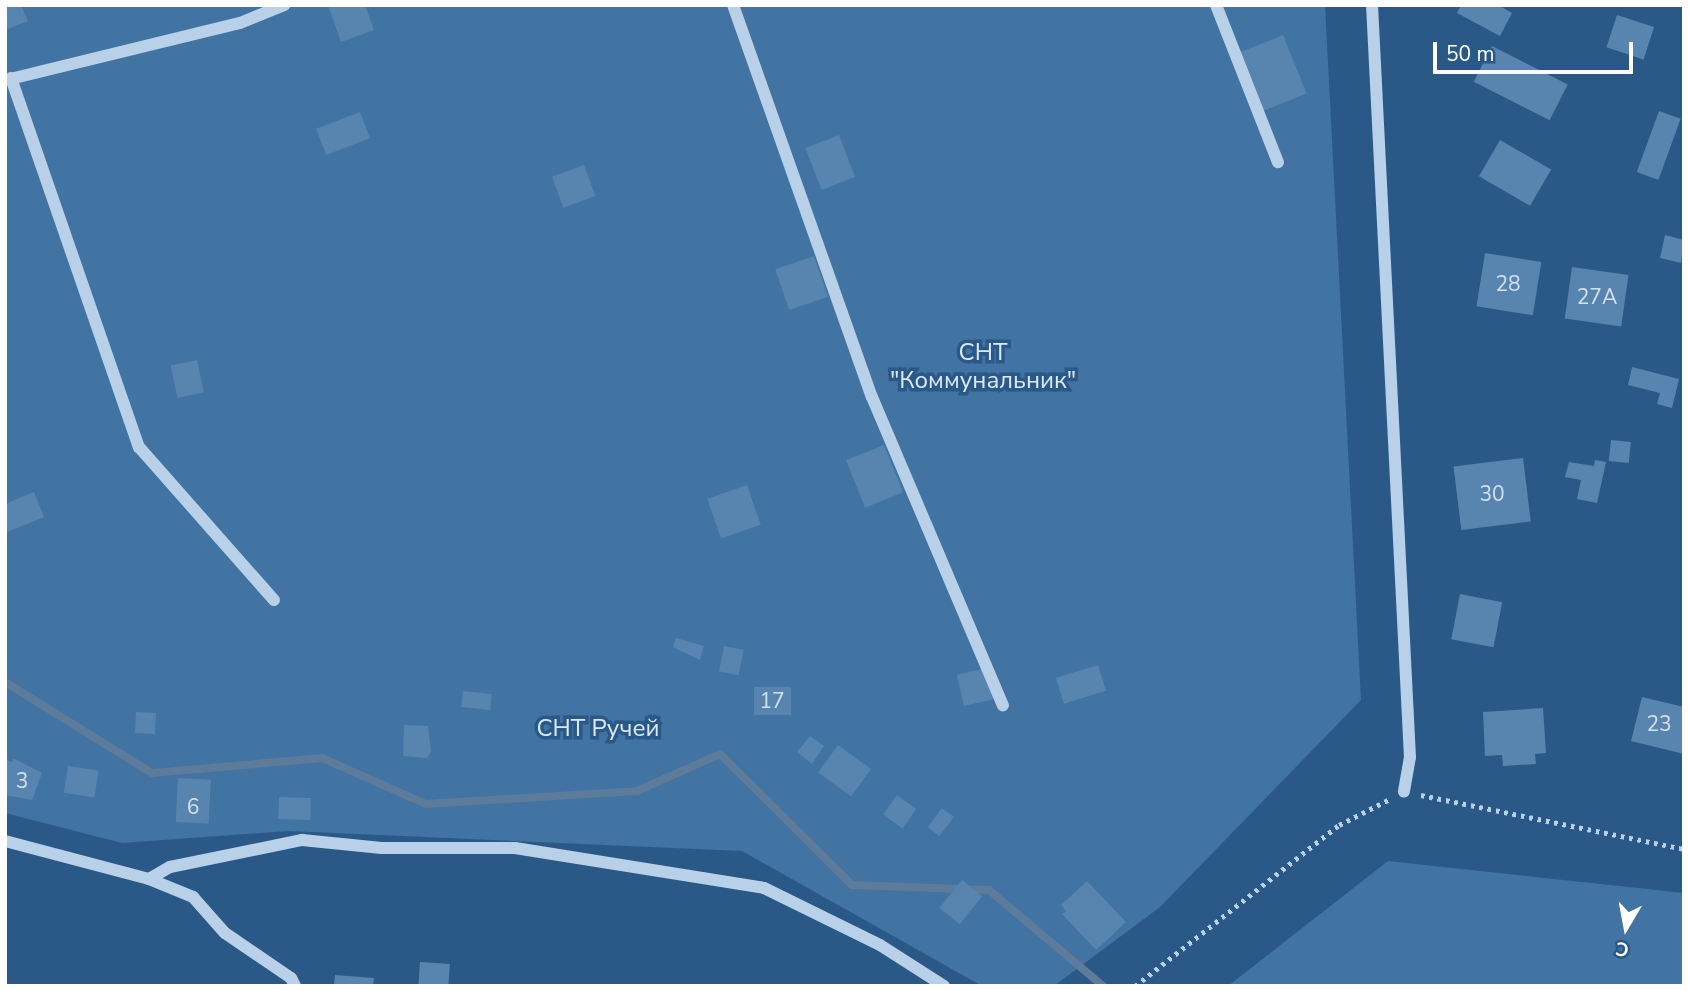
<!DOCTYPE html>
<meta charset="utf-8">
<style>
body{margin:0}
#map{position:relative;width:1689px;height:991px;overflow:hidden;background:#2b5987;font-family:"Nunito Sans",sans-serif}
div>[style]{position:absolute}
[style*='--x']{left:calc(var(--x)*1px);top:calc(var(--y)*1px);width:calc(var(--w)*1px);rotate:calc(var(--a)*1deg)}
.green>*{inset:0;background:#4173a3}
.stream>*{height:8px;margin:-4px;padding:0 4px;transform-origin:4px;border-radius:4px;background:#5d7b9a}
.building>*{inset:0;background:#5884b0;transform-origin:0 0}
.path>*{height:4.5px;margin-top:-2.25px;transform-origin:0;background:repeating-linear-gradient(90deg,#b8d0e8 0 3.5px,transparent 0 8.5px)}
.minor>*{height:12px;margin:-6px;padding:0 6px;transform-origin:6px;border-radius:6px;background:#b8d0e8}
span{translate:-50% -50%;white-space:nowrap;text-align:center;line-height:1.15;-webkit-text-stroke:7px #2b5987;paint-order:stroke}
.number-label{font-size:21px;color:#d5e0eb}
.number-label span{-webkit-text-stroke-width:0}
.park-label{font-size:24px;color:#dbe9f6}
.frame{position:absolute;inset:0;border:7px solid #fff;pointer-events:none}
.north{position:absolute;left:1591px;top:893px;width:70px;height:70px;-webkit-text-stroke:5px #2b5987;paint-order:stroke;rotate:190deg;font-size:19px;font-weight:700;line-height:28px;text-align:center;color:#fff}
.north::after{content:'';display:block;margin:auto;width:24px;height:32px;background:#fff;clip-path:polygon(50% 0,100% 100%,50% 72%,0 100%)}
.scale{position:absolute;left:1433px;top:42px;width:200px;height:32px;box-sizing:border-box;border:4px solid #fff;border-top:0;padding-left:9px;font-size:21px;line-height:24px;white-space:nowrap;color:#fff;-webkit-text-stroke:5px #2b5987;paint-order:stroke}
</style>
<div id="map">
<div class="green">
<i style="clip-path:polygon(5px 5px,1325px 5px,1361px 700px,1160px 907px,1054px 986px,982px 986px,742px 851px,288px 831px,122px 843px,5px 813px)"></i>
<i style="clip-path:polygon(1388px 861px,1684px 893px,1684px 986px,1228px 986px)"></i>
</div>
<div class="stream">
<i style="--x:5;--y:682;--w:173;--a:31.8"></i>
<i style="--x:152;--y:773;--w:171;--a:-5"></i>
<i style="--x:322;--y:758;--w:114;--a:23.9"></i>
<i style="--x:426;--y:804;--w:211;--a:-3.5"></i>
<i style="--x:637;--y:791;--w:91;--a:-24"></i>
<i style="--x:720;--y:754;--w:186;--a:44.8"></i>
<i style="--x:852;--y:885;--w:137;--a:2.1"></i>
<i style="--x:989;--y:890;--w:149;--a:40.1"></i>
</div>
<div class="building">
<i style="clip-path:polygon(5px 5px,21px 5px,28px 21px,5px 30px)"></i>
<i style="clip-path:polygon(328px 5px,365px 5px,374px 30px,341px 42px)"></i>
<i style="clip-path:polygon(1461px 5px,1498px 5px,1512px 13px,1500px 36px,1457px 13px)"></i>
<i style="left:1617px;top:15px;width:39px;height:34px;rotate:18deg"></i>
<i style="left:1283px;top:35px;width:63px;height:47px;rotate:68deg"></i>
<i style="left:1492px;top:46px;width:85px;height:40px;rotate:27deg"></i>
<i style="left:1659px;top:111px;width:23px;height:65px;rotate:20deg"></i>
<i style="left:360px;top:112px;width:28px;height:47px;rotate:69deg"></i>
<i style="left:839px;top:135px;width:45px;height:36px;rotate:69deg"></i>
<i style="left:1500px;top:140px;width:59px;height:42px;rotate:30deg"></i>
<i style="left:584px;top:165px;width:33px;height:34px;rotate:70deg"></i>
<i style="clip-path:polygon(1665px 235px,1684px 240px,1681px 263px,1660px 258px)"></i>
<i style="left:1485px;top:253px;width:57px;height:54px;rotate:9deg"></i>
<i style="left:814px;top:256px;width:43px;height:41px;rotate:71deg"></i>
<i style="left:1572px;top:267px;width:57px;height:52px;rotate:8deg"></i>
<i style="left:197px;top:360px;width:33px;height:27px;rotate:78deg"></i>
<i style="clip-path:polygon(1632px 367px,1679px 379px,1672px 408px,1657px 404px,1660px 393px,1628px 385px)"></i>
<i style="left:1611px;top:440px;width:20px;height:21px;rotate:6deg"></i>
<i style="left:884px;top:445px;width:51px;height:41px;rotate:68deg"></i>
<i style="left:1523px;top:458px;width:64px;height:70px;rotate:83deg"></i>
<i style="clip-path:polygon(1595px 460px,1606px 462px,1597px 503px,1577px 499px,1581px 480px,1565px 477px,1569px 462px,1594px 466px)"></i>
<i style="left:747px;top:485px;width:42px;height:42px;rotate:71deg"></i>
<i style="clip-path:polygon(34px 492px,44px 517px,5px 533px,5px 504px)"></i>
<i style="left:1460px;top:594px;width:43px;height:46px;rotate:11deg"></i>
<i style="clip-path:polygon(676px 638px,704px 646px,700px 660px,673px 647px)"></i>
<i style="left:724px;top:646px;width:20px;height:26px;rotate:11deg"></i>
<i style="left:1098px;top:665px;width:27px;height:44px;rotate:73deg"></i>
<i style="left:986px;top:668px;width:32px;height:30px;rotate:77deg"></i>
<i style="left:754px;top:687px;width:37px;height:28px"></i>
<i style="left:463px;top:691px;width:29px;height:16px;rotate:6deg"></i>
<i style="clip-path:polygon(1642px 697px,1684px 707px,1684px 754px,1631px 741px)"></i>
<i style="clip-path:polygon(1543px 708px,1546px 753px,1535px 754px,1536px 764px,1503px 766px,1502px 755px,1485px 756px,1483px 712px)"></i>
<i style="left:136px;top:712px;width:20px;height:21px;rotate:3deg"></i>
<i style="clip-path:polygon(404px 725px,428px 726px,431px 752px,427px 758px,403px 756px)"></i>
<i style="clip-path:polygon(810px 736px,824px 746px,812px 764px,797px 752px)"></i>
<i style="left:838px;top:745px;width:41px;height:34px;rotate:36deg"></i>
<i style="clip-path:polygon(13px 758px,42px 773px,32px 800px,5px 795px,5px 760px,12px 762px)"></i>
<i style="left:68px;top:766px;width:31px;height:27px;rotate:9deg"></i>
<i style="left:178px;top:778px;width:33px;height:44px;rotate:3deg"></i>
<i style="left:897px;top:795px;width:24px;height:24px;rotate:36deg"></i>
<i style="left:279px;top:797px;width:32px;height:22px;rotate:2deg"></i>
<i style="left:942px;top:808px;width:15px;height:24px;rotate:37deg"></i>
<i style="left:962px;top:880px;width:26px;height:36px;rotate:39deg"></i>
<i style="clip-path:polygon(1087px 881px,1126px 922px,1096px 950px,1062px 914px,1066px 911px,1061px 905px)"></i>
<i style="left:420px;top:962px;width:30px;height:24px;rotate:4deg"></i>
<i style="clip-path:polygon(335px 975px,374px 978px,373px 986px,334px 986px)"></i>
</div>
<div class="path">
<i style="--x:1421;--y:795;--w:268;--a:11.6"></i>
<i style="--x:1135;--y:986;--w:260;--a:-38.3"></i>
<i style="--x:1339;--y:825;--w:57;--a:-27"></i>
</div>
<div class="minor">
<i style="--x:733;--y:5;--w:416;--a:70.5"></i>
<i style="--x:872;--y:397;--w:335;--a:67"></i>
<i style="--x:1216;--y:5;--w:169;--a:68.5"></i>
<i style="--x:1372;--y:5;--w:753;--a:87.11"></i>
<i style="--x:1410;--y:757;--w:35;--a:100"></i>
<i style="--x:11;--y:78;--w:391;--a:70.9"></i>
<i style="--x:139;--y:447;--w:204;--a:48.6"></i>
<i style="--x:6;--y:80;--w:241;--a:-13.7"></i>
<i style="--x:240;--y:23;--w:48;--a:-22.2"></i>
<i style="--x:5;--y:841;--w:149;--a:14.8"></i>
<i style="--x:149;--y:879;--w:48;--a:22.2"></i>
<i style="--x:193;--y:897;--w:48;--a:48.4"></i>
<i style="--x:225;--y:933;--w:80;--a:34.3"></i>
<i style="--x:291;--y:978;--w:9;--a:63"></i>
<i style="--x:149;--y:879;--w:24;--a:-30"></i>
<i style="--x:170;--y:867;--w:135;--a:-11.6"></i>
<i style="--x:302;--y:840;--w:80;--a:5.7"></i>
<i style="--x:382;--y:848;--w:133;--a:0"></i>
<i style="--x:515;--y:848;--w:252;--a:9.1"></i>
<i style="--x:764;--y:888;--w:129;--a:26.2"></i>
<i style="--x:880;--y:945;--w:76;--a:32.6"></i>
</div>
<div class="number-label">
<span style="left:1508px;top:284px">28</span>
<span style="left:1597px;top:297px">27А</span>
<span style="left:1492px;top:494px">30</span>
<span style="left:772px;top:701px">17</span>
<span style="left:1659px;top:724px">23</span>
<span style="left:22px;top:781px">3</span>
<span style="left:193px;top:807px">6</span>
</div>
<div class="park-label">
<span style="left:983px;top:367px">СНТ<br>"Коммунальник"</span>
<span style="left:598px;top:729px">СНТ Ручей</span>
</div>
<div class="frame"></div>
<div class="north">С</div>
<div class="scale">50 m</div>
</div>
